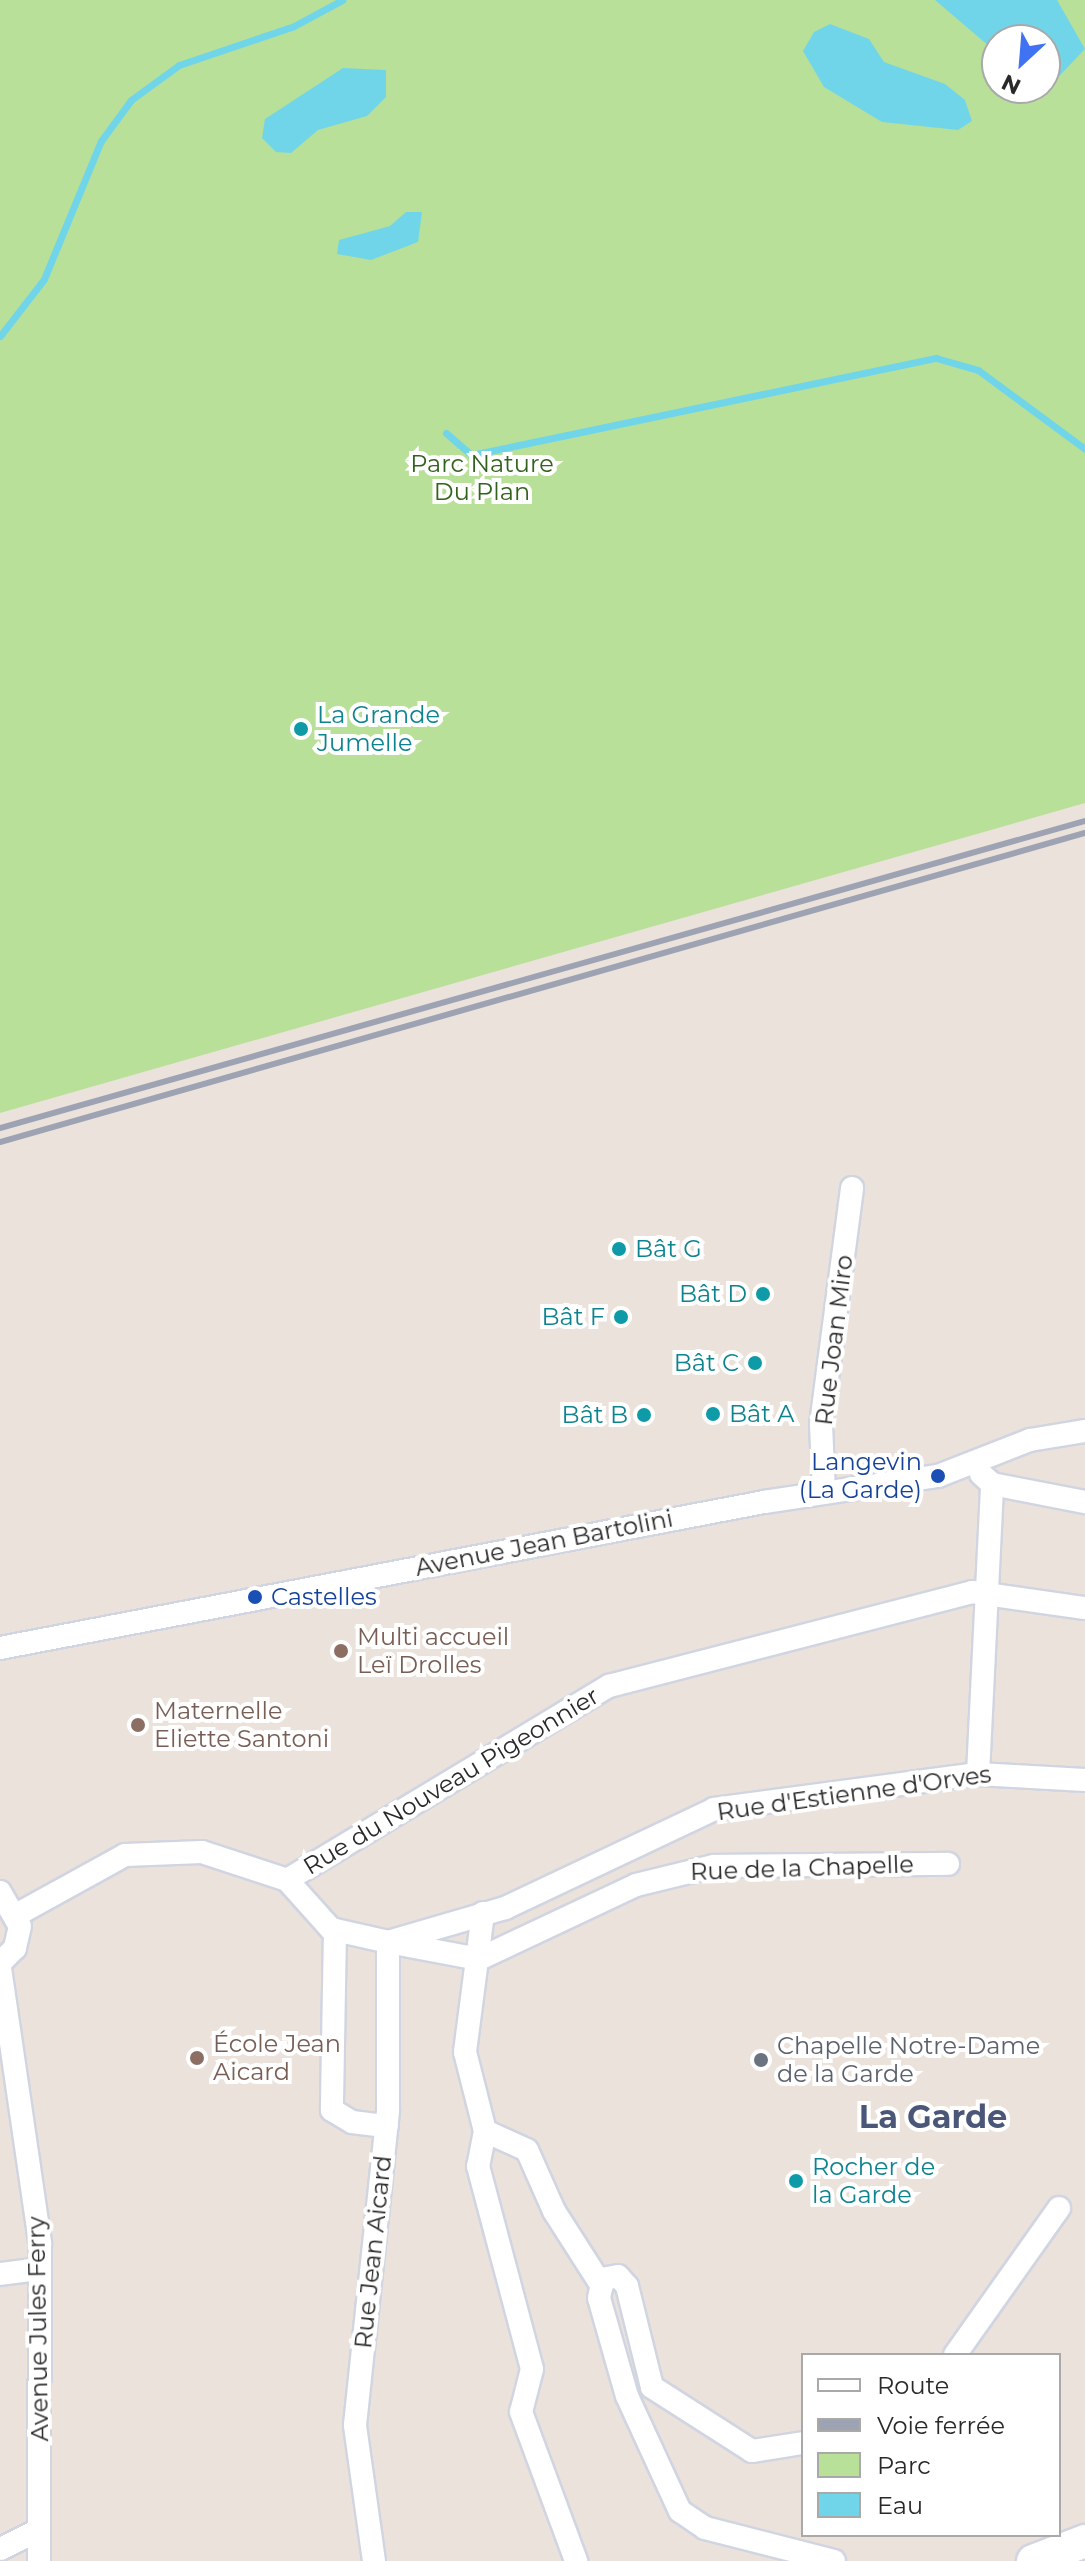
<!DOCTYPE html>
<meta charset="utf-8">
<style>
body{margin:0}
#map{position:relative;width:1085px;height:2561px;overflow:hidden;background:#ebe2db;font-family:Montserrat,sans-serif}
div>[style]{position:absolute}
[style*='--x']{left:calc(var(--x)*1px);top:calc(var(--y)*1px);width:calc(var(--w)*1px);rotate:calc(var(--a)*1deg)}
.green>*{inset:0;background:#b8e099}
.water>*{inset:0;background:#71d5ea}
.stream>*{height:7px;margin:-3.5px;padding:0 3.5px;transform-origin:3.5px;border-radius:3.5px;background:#71d5ea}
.roads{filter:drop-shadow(2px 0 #d0d5e1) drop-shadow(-2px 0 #d0d5e1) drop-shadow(0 2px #d0d5e1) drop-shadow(0 -2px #d0d5e1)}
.street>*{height:22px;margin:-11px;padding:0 11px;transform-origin:11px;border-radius:11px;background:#fff}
.secondary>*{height:32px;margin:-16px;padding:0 16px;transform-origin:16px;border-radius:16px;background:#fff}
.rail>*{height:6px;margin:-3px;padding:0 3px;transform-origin:3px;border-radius:3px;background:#9ea3b3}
.dots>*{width:22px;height:22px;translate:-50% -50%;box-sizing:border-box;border:4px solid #fff;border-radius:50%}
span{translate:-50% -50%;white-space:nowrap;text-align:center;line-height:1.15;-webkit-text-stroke:8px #fff;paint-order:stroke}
.park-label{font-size:24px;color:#32631c}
.culture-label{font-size:24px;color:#0d838f}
.left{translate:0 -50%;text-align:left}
.right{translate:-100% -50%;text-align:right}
.street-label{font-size:24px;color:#292929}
.transit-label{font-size:24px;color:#164399}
.education-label{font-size:24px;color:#785e54}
.worship-label{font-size:24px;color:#5b616d}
.district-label{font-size:32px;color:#4b5778;font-weight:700}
.legend{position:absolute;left:801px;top:2353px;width:260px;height:184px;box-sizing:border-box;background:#fff;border:2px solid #a9a9a9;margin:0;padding:10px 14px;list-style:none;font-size:24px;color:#292929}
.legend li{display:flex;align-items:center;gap:16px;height:40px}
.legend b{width:40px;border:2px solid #a9a9a9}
.north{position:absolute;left:981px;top:24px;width:80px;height:80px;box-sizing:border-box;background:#fff;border:2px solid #a9a9a9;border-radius:50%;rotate:206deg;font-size:22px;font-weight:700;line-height:32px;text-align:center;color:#292929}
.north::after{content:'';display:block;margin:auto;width:28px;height:36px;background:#4073f3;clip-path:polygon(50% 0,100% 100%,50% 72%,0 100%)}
</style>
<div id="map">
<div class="green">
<i style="clip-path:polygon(evenodd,0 0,1085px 0,1085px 803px,0 1113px,0 0,997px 40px,1045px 40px,1045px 88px,997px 88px,997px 40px)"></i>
</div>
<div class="water">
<i style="clip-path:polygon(935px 0,1057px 0,1085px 49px,1048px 88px,1045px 40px,997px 40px,997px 53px)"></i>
<i style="clip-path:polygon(830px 24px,869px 39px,884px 62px,945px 84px,965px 100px,972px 121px,958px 130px,882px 122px,824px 87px,803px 51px,814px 32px)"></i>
<i style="clip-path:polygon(343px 68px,386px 70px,386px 97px,367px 116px,318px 130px,291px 153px,276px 152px,262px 138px,265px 119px)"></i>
<i style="clip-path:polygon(406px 212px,422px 212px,418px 242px,371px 260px,337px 254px,339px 240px,390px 226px)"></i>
</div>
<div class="stream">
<i style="--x:0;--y:336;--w:72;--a:-52.3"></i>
<i style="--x:44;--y:279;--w:149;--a:-67.6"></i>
<i style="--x:101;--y:141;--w:51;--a:-53.8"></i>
<i style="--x:131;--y:100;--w:59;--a:-36.1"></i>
<i style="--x:179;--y:65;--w:121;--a:-18.7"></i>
<i style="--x:294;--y:26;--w:55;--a:-28.4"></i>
<i style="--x:446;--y:433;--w:33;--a:41"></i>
<i style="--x:471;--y:455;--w:475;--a:-11.8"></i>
<i style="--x:936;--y:358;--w:44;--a:15.9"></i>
<i style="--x:978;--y:370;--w:133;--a:36.4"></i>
</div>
<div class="roads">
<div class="street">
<i style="--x:981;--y:1474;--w:15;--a:42"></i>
<i style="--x:992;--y:1484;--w:95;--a:11"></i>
<i style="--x:824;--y:1493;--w:69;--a:-92.5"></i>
<i style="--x:821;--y:1424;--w:238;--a:-82.5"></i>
<i style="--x:0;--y:1648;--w:778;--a:-10.82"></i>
<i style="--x:764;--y:1502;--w:176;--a:-8.5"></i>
<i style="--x:938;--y:1476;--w:99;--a:-21.4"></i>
<i style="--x:1030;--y:1440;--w:56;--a:-9.3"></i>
<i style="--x:978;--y:1774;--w:290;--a:-87.2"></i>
<i style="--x:287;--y:1880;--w:376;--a:-31.1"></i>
<i style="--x:609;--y:1686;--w:375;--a:-14.5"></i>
<i style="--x:972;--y:1592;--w:114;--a:8.1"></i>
<i style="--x:0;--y:1892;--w:39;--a:60"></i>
<i style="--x:20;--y:1926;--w:23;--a:103"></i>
<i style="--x:15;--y:1948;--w:21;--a:135"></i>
<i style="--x:483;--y:1913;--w:140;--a:97.4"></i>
<i style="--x:465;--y:2052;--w:81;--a:75.8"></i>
<i style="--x:485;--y:2131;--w:36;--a:101"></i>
<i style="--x:478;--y:2166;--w:210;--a:75.1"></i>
<i style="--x:532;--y:2369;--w:44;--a:104.3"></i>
<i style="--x:521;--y:2412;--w:159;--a:69.7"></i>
<i style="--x:18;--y:1914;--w:122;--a:-28.9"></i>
<i style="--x:125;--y:1855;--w:77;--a:-2.2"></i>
<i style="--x:202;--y:1852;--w:89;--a:18.2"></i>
<i style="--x:287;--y:1880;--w:66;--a:48.1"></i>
<i style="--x:331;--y:1929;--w:58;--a:12.8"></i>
<i style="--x:388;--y:1942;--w:122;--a:-16.2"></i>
<i style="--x:505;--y:1908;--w:231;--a:-25.3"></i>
<i style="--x:714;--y:1809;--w:266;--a:-7.6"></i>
<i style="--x:978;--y:1774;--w:107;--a:3.2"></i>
<i style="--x:335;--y:1930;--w:180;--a:91"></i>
<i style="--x:332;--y:2110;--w:23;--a:31"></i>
<i style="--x:352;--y:2122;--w:35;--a:7"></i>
<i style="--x:0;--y:1968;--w:278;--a:81.7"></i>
<i style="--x:40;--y:2243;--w:318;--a:90.2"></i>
<i style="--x:485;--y:2131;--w:46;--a:24.3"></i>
<i style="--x:527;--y:2150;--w:67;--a:66.1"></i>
<i style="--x:554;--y:2211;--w:89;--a:57.4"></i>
<i style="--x:0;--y:2274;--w:40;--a:-7.1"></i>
<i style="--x:955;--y:2355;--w:180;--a:-54.7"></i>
<i style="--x:803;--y:2443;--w:52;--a:171.1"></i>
<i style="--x:752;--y:2451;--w:119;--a:-147.4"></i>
<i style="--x:652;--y:2387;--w:104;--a:-103.9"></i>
<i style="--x:627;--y:2286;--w:13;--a:-132"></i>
<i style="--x:618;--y:2276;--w:15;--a:169"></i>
<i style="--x:603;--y:2279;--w:19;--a:102"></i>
<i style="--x:599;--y:2298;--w:102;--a:74.1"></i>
<i style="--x:627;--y:2396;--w:127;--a:65.3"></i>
<i style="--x:680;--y:2511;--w:30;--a:34"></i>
<i style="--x:705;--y:2528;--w:133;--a:14.3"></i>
<i style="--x:0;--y:2549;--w:43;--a:-26"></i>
<i style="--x:374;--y:2561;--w:137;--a:-98"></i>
<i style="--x:355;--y:2425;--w:317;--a:-84"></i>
<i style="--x:388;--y:2110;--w:168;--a:-90"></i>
<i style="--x:388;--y:1942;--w:93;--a:10.6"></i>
<i style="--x:479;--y:1959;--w:174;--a:-25.2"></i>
<i style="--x:636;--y:1885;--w:80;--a:-13.7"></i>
<i style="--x:714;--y:1866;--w:234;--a:-0.5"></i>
</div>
<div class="secondary">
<i style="--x:1033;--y:2561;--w:56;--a:-21"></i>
</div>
</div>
<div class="rail">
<i style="--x:0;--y:1128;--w:1128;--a:-15.8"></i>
<i style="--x:0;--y:1142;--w:1128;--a:-15.9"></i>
</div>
<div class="dots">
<i style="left:301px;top:729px;background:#0f9aa8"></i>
<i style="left:619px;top:1249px;background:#0f9aa8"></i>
<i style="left:763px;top:1294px;background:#0f9aa8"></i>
<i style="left:621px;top:1317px;background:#0f9aa8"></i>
<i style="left:755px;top:1363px;background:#0f9aa8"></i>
<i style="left:713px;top:1414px;background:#0f9aa8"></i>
<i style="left:644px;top:1415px;background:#0f9aa8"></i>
<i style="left:938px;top:1476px;background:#1a4fb4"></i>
<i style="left:255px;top:1597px;background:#1a4fb4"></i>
<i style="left:341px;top:1651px;background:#8d6e63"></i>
<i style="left:138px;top:1725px;background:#8d6e63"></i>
<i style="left:197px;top:2058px;background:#8d6e63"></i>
<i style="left:761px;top:2060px;background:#6b7280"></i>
<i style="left:796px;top:2181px;background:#0f9aa8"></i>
</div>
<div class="park-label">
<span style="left:482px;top:478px">Parc Nature<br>Du Plan</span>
</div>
<div class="culture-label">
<span class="left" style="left:317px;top:729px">La Grande<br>Jumelle</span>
<span class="left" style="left:635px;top:1249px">Bât G</span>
<span class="right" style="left:747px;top:1294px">Bât D</span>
<span class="right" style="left:605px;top:1317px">Bât F</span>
<span class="right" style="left:739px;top:1363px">Bât C</span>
<span class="left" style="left:729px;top:1414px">Bât A</span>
<span class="right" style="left:628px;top:1415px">Bât B</span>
<span class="left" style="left:812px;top:2181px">Rocher de<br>la Garde</span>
</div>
<div class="street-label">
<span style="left:834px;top:1340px;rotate:-83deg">Rue Joan Miro</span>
<span style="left:544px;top:1543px;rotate:-11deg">Avenue Jean Bartolini</span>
<span style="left:451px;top:1781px;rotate:-31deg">Rue du Nouveau Pigeonnier</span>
<span style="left:854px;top:1793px;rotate:-8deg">Rue d'Estienne d'Orves</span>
<span style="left:802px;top:1868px;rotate:-2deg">Rue de la Chapelle</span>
<span style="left:373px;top:2252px;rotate:-84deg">Rue Jean Aicard</span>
<span style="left:38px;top:2329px;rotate:-91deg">Avenue Jules Ferry</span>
</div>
<div class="transit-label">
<span class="right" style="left:922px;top:1476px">Langevin<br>(La Garde)</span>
<span class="left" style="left:271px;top:1597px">Castelles</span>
</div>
<div class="education-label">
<span class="left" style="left:357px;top:1651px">Multi accueil<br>Leï Drolles</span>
<span class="left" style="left:154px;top:1725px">Maternelle<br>Eliette Santoni</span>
<span class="left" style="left:213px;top:2058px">École Jean<br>Aicard</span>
</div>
<div class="worship-label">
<span class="left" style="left:777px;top:2060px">Chapelle Notre-Dame<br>de la Garde</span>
</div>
<div class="district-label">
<span style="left:933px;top:2117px">La Garde</span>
</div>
<ul class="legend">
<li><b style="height:10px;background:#fff"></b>Route</li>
<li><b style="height:10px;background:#9ea3b3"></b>Voie ferrée</li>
<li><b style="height:22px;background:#b8e099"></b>Parc</li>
<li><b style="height:22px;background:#71d5ea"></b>Eau</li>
</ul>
<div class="north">N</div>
</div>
